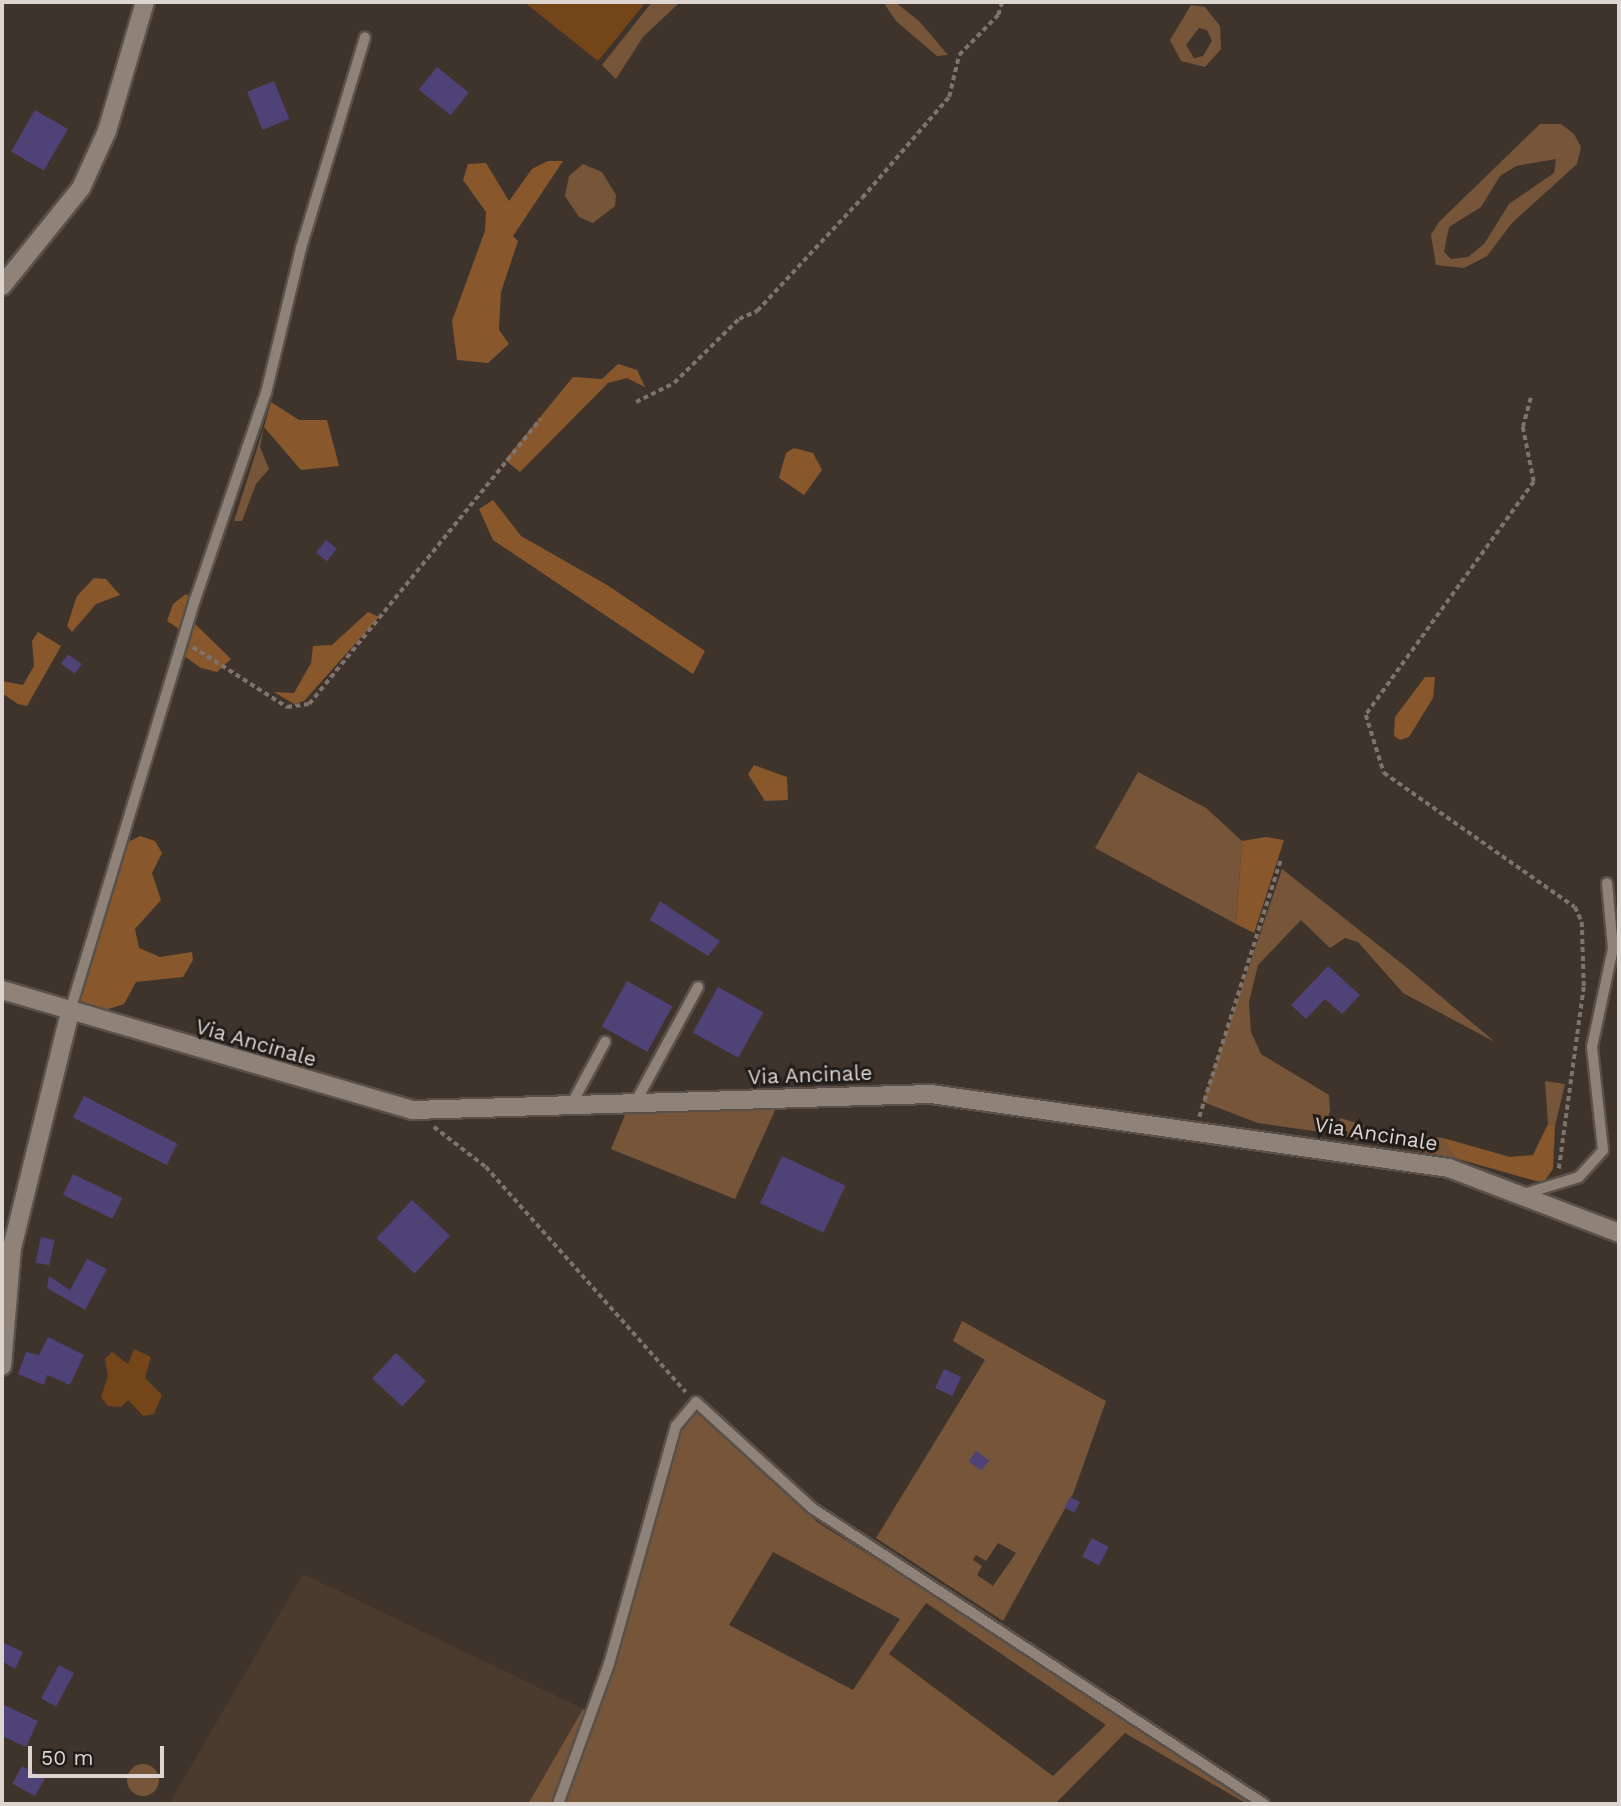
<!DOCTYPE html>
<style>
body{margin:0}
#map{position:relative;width:1621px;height:1806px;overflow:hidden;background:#3f342c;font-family:"Work Sans",sans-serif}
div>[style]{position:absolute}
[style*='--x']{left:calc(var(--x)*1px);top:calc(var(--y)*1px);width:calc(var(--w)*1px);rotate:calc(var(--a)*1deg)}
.built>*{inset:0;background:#4b3b2e}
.green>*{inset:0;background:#765539}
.round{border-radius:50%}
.forest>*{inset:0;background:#89572c}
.water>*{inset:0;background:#744518}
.building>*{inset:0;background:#4e4277;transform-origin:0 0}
.path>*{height:3.5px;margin-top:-1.75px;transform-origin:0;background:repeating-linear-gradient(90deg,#7e746d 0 5px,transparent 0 8.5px)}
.roads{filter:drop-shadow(2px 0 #595049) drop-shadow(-2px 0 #595049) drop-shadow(0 2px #595049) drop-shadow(0 -2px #595049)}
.lane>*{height:10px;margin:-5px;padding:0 5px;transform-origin:5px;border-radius:5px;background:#8f8379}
.street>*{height:18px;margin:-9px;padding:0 9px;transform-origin:9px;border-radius:9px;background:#8f8379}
.secondary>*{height:18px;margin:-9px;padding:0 9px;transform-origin:9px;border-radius:9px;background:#8f8379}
span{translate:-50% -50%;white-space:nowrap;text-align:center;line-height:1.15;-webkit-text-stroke:6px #221d19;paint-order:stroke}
.street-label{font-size:21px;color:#dcd5d0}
.frame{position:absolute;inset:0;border:4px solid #dcd5d0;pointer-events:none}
.scale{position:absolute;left:28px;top:1746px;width:136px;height:32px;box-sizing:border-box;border:4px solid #dcd5d0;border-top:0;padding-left:9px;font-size:21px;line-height:24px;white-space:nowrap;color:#dcd5d0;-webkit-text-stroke:5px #221d19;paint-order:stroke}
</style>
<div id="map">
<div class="built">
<i style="clip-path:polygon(303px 1574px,583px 1709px,528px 1804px,169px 1804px)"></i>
</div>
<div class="green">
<i style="clip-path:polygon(652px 2px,680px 2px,643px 37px,616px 79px,602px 65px)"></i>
<i style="clip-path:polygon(895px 2px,920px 22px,948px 55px,937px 56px,896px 21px,884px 3px)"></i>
<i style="clip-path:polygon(evenodd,1191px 5px,1205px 7px,1220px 26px,1221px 49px,1205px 67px,1181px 61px,1170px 40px,1191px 5px,1199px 28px,1207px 30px,1212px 41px,1203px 56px,1194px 58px,1186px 45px,1199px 28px)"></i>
<i style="clip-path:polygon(evenodd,1540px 124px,1561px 124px,1574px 134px,1581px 147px,1577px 164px,1512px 223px,1487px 256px,1464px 268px,1436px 265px,1431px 235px,1439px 222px,1540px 124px,1556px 159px,1554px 173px,1509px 204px,1484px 244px,1468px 257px,1451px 259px,1444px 252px,1449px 227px,1481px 207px,1500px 176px,1516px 166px,1556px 159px)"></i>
<i style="clip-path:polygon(583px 164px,602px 172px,616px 195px,615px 206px,593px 223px,579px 217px,565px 196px,569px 176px)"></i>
<i style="clip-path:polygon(264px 427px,260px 447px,269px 469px,256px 484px,242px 521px,234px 521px)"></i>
<i style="clip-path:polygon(1138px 772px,1206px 808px,1242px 841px,1236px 924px,1095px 848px)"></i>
<i style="clip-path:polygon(1282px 869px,1406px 967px,1495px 1042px,1403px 993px,1358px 942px,1345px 938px,1330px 948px,1301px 920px,1258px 965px,1249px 1002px,1251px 1032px,1261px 1054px,1329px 1095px,1330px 1112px,1321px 1132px,1258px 1123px,1203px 1102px)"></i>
<i style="clip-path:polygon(1545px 1081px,1565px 1084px,1555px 1126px,1548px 1124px)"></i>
<i style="clip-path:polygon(777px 1106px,735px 1199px,611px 1149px,627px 1110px)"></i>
<i style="clip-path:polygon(1340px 1118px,1380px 1130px,1443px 1138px,1455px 1158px,1335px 1136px)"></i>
<i style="clip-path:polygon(evenodd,962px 1321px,1106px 1401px,1073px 1494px,1003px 1621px,876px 1538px,985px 1360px,953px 1341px,962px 1321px,998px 1543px,1016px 1553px,993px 1586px,977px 1575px,982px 1566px,973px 1560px,976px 1555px,986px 1561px,998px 1543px)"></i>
<i style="clip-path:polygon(evenodd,693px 1406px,817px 1522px,1263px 1804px,1247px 1804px,1125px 1733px,1055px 1804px,528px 1804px,583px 1709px,592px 1715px,676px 1426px,693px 1406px,773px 1552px,900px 1619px,853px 1690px,729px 1625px,773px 1552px,693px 1406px,926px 1603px,1106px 1725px,1053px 1776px,889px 1654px,926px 1603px)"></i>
<i class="round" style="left:127px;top:1764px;width:32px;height:32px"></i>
</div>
<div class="forest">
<i style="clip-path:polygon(548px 161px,563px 161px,513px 236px,518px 241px,501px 292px,499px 330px,509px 344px,488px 363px,457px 360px,452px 321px,485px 231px,486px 212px,463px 180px,468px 164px,486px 163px,509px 201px,532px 169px)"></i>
<i style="clip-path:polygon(618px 364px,637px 370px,645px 387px,627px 378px,608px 383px,520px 472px,505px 460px,573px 377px,602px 379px)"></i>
<i style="clip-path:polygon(271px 402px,299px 420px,327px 420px,339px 466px,301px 470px,264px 427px)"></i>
<i style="clip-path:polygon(794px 448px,813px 453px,822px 470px,804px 495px,779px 478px,786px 453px)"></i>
<i style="clip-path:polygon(493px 500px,521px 536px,607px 585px,705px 651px,693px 674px,493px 540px,479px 509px)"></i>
<i style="clip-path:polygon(94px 578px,106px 579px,120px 595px,96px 604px,72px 632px,67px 626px,77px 596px)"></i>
<i style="clip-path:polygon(186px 594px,192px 599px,188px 617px,231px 659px,217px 672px,201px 668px,174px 649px,179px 629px,167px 621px,173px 604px)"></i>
<i style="clip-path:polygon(368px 612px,379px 617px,304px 701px,294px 704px,274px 692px,294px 693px,311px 663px,313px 646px,332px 645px)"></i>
<i style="clip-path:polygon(38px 632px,61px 646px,27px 706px,18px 704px,2px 693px,2px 681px,23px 685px,34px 666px,32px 641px)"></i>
<i style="clip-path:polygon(1425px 677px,1435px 677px,1433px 698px,1409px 737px,1400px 740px,1394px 736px,1395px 717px)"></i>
<i style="clip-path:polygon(754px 765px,787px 777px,788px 800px,765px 801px,748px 774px)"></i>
<i style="clip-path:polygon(140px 836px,155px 841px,162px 853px,152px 873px,161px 900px,135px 929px,139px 948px,160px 957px,192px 952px,193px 960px,183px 977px,136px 982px,124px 1004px,105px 1010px,76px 1000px,122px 845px)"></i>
<i style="clip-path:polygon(1266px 837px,1284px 840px,1254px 933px,1236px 924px,1242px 841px)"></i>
<i style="clip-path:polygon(1548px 1124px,1555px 1126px,1553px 1169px,1543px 1183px,1455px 1158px,1443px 1138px,1510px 1157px,1533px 1155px)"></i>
</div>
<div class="water">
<i style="clip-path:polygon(524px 2px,646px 2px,598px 61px)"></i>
<i style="clip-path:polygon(134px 1349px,151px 1357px,145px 1378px,162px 1395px,154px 1414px,143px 1416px,128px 1400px,121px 1407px,108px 1406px,101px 1397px,108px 1376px,105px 1359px,112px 1352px,128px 1364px)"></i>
</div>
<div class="building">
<i style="left:437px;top:67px;width:41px;height:29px;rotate:39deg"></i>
<i style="left:274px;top:81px;width:41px;height:29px;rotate:68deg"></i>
<i style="left:35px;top:110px;width:38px;height:48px;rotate:30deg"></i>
<i style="left:326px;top:540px;width:14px;height:16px;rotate:39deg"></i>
<i style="left:68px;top:654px;width:17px;height:12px;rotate:36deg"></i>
<i style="clip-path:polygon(660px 901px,720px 941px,708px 956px,650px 920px)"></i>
<i style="clip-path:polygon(1328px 966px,1360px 995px,1342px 1014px,1325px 999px,1306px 1019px,1291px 1005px)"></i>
<i style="left:627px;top:981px;width:52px;height:52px;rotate:29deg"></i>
<i style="left:718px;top:987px;width:52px;height:52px;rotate:29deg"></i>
<i style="left:84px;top:1096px;width:105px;height:24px;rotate:27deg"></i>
<i style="left:782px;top:1156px;width:70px;height:52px;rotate:25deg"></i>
<i style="left:73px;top:1174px;width:55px;height:23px;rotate:26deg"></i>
<i style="left:412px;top:1200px;width:52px;height:52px;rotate:43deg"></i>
<i style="left:41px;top:1237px;width:14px;height:26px;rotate:12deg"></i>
<i style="clip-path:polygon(87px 1259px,107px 1269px,85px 1310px,47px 1288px,49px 1276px,70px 1290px)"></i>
<i style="clip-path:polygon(48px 1337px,84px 1355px,70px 1385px,47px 1375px,44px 1385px,18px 1374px,26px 1352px,39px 1355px)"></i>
<i style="left:396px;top:1353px;width:41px;height:35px;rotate:43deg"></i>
<i style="left:944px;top:1369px;width:19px;height:21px;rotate:25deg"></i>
<i style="left:976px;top:1451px;width:16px;height:13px;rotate:35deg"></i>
<i style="left:1070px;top:1497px;width:11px;height:12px;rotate:27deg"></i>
<i style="left:1092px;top:1538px;width:19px;height:21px;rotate:28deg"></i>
<i style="clip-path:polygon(2px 1642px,23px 1652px,15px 1669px,2px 1661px)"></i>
<i style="left:59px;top:1665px;width:17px;height:38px;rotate:28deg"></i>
<i style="clip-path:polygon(2px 1704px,38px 1721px,26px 1747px,2px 1736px)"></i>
<i style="left:22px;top:1766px;width:26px;height:20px;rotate:29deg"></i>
</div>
<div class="path">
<i style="--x:1531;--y:398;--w:30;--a:105"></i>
<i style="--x:1523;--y:427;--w:56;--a:78.7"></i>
<i style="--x:1534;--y:482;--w:287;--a:125.8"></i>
<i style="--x:1366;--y:715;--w:61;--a:72.8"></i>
<i style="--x:1384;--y:773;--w:233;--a:35.1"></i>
<i style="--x:1575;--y:907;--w:17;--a:65"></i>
<i style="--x:1582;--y:922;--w:65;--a:88.2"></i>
<i style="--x:1584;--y:987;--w:185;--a:97.8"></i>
<i style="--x:636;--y:402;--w:42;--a:-26.6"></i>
<i style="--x:674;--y:383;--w:91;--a:-44.6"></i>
<i style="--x:739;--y:319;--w:20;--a:-24"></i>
<i style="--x:757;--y:311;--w:154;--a:-47.1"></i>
<i style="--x:862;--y:198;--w:133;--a:-49.3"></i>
<i style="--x:949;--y:97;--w:43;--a:-76.6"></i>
<i style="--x:959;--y:55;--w:56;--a:-45.7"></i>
<i style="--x:998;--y:15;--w:14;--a:-73"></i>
<i style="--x:193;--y:647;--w:112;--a:32.6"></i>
<i style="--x:287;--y:707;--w:22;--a:-8"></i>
<i style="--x:309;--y:704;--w:367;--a:-50.9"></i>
<i style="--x:1199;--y:1117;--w:269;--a:-72.4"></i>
<i style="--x:434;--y:1127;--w:66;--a:37.6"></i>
<i style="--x:486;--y:1167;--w:301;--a:48.4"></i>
</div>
<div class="roads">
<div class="lane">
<i style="--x:70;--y:1011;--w:430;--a:-73.1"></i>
<i style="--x:195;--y:600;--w:219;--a:-71.1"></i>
<i style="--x:266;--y:393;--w:149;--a:-76.4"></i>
<i style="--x:301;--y:248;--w:220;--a:-73.1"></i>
<i style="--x:635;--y:1103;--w:132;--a:-61.5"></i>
<i style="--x:571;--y:1105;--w:72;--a:-61.6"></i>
<i style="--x:1527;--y:1193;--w:54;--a:-17.1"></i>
<i style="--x:1579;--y:1177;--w:36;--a:-48"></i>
<i style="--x:1603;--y:1150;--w:104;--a:-96.1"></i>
<i style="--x:1592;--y:1047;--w:101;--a:-78"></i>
<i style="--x:1613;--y:948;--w:65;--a:-95.3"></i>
<i style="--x:558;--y:1804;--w:149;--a:-70"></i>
<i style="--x:609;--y:1664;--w:247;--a:-74.3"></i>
<i style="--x:676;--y:1426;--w:31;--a:-50"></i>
<i style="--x:696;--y:1402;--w:157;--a:42.4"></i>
<i style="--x:812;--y:1508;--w:540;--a:33.22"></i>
</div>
<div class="street">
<i style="--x:2;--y:286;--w:126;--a:-51.1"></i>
<i style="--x:81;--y:188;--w:63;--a:-65.5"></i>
<i style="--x:107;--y:131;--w:134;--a:-73.6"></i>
<i style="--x:2;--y:1366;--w:118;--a:-85.2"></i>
<i style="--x:12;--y:1248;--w:244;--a:-76.2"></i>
</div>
<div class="secondary">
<i style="--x:2;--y:990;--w:428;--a:16.3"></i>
<i style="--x:413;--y:1110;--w:518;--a:-1.77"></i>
<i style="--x:931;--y:1094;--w:523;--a:8.13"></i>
<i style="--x:1449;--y:1168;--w:182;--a:20.9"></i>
</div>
</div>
<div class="street-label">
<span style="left:256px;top:1043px;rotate:16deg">Via Ancinale</span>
<span style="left:810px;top:1075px;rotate:-2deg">Via Ancinale</span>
<span style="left:1376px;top:1134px;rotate:9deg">Via Ancinale</span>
</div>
<div class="frame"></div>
<div class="scale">50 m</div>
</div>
